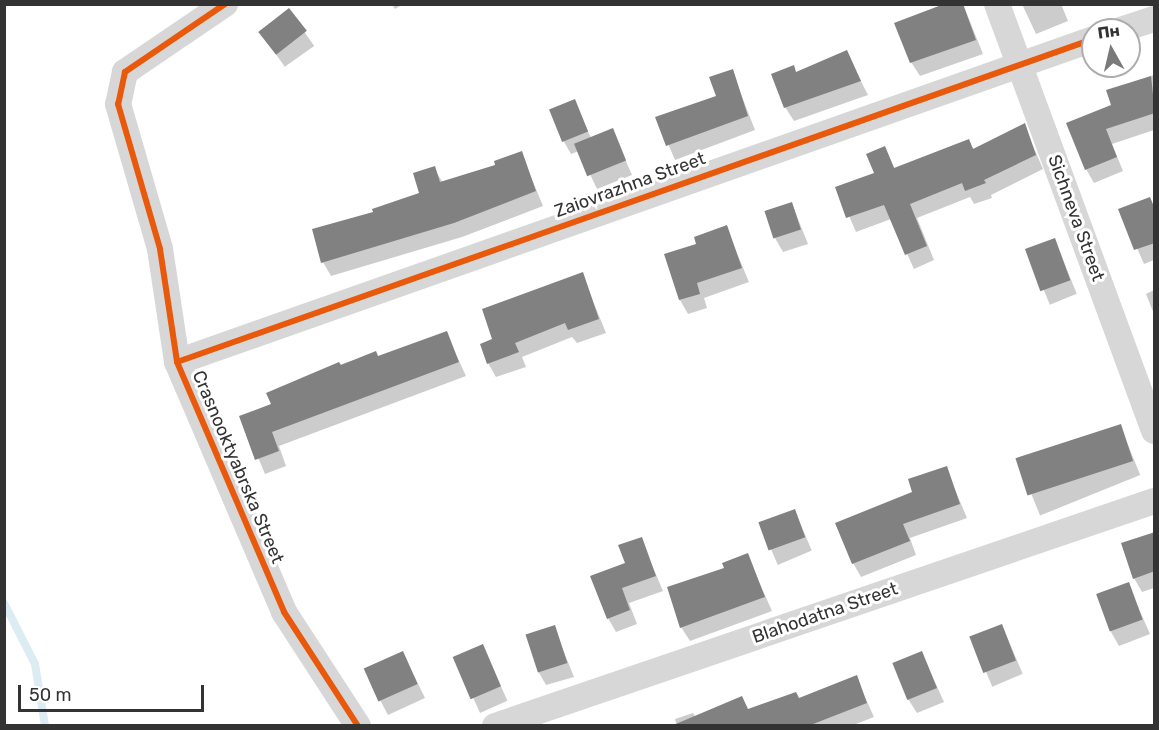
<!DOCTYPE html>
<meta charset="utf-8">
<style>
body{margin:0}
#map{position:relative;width:1159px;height:730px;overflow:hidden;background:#fff;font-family:Rubik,sans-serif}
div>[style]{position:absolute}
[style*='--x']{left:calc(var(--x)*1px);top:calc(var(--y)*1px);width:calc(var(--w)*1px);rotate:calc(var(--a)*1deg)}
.shadow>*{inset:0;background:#0003;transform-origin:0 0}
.stream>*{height:8px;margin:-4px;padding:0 4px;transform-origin:4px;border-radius:4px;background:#ddebf3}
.building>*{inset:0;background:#818181;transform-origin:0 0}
.minor>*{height:26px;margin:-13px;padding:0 13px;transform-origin:13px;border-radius:13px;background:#d7d7d7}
.cycleway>*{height:6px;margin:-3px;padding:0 3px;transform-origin:3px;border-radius:3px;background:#e8590c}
span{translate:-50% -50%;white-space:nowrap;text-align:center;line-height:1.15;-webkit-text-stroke:6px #fff;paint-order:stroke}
.street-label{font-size:18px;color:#333}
.frame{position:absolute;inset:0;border:6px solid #333;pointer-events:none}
.north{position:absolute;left:1081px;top:18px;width:60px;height:60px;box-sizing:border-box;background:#fff;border:2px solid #adadad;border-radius:50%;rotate:352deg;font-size:16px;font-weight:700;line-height:24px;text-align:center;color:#333}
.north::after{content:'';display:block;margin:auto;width:21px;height:27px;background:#7a7a7a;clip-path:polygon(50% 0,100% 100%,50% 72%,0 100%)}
.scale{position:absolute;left:18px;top:685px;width:186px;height:27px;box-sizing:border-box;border:3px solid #333;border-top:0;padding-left:8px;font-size:18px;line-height:21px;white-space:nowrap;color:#333;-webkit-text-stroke:4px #fff;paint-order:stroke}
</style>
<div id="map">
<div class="shadow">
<i style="clip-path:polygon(392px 4px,403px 4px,395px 9px)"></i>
<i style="clip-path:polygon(963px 4px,983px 54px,920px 76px,911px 62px)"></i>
<i style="clip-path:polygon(1022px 4px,1061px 4px,1068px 21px,1036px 34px)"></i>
<i style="left:289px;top:10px;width:44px;height:36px;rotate:55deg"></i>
<i style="clip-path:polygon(846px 52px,868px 95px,794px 121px,785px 107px,797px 73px)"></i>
<i style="clip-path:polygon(732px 71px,755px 130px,675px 160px,657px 118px,718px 97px)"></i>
<i style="clip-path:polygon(1154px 75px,1154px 130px,1112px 144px,1123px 171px,1094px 183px,1086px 169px,1113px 106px,1108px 91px)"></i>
<i style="clip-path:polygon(574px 100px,591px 138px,612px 129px,632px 175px,597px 189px,579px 151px,571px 154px,563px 140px)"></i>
<i style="clip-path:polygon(1024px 125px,1043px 169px,991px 195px,992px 198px,974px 204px,970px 197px,917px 218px,934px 260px,914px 269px,891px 219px,856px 232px,837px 188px,876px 174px,885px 148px,895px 169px,969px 141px,974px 150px)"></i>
<i style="clip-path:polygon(521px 153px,543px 206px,462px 237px,331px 276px,323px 262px,375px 213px,421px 194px,434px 168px,443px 183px,497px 166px)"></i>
<i style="clip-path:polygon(1149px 198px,1154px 208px,1154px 260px,1144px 264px,1120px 209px)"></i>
<i style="clip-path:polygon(792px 204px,808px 244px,783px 252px,775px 238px)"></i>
<i style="clip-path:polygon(726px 227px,749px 282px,704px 298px,707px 308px,688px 314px,680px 300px,698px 245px)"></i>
<i style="left:1055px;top:240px;width:58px;height:29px;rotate:68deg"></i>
<i style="clip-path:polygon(582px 274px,606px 333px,577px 343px,572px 337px,522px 357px,526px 367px,496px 377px,488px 363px,494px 340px)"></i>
<i style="clip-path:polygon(1154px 290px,1154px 314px,1146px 294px)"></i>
<i style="clip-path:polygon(446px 333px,466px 376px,279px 446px,286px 466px,265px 474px,241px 417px,273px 405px,315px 373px,375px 353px,378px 358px)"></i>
<i style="left:1120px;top:425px;width:54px;height:108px;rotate:68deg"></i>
<i style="clip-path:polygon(946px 468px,967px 518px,910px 538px,916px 555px,861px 577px,853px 563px,914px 493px)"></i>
<i style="left:795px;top:511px;width:43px;height:37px;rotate:67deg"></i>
<i style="clip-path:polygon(1154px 533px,1154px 588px,1142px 592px,1134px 578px)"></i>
<i style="clip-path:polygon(641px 539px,663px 591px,629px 603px,637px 624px,616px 632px,608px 618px,627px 564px)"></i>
<i style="clip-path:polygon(747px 555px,772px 611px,690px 641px,681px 627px,726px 569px)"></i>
<i style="clip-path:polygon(1128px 584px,1150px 634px,1119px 646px,1111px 632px)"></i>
<i style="left:1002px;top:625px;width:53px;height:33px;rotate:67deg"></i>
<i style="clip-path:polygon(554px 627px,574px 677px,546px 685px,538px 671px)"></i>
<i style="left:483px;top:646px;width:60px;height:30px;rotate:66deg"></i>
<i style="clip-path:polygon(403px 653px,425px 698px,388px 715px,380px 700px)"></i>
<i style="clip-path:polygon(922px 653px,944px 702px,917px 713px,908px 699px)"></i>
<i style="clip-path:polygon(856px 677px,874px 717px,851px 726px,677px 726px,675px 719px,693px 713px,695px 716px,749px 711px,799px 700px)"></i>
</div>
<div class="stream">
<i style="--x:4;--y:603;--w:68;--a:63.1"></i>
<i style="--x:35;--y:664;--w:63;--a:80.8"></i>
</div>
<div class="building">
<i style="clip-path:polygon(944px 4px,963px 4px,976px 40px,910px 63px,894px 23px)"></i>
<i style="left:289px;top:8px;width:29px;height:39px;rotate:52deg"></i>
<i style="clip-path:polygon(847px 50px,861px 81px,784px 108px,771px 74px,794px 65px,796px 72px)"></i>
<i style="clip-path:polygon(733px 69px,748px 116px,666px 146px,655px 117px,716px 96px,709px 77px)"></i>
<i style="clip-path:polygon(1151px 76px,1155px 113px,1106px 129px,1117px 157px,1085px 170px,1066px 123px,1111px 105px,1106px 90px)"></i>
<i style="left:575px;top:99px;width:35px;height:28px;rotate:68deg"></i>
<i style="clip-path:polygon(1025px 123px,1036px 155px,984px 180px,986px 183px,965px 191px,962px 183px,910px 204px,927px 246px,905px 255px,884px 205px,846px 218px,835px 187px,874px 173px,866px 154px,885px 146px,894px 168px,969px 139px,973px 149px)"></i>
<i style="left:613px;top:128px;width:35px;height:42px;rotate:68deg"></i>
<i style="clip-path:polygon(522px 151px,536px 191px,454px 223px,321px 263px,312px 229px,373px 212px,372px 209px,419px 193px,413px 173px,435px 166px,440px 182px,495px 165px,494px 161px)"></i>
<i style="clip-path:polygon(1150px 197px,1155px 209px,1155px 243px,1134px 250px,1118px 209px)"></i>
<i style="left:792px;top:202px;width:29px;height:29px;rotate:72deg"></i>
<i style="clip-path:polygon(727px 225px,742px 268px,697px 283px,700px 294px,679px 300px,664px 254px,696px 244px,694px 237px)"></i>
<i style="left:1055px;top:238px;width:45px;height:32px;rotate:70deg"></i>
<i style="clip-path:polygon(583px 272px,599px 319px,568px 330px,565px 323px,515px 343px,519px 352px,487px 364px,480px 344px,492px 339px,482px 309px)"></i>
<i style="clip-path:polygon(447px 331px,459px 362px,272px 432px,279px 451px,255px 460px,239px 416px,271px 404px,266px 393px,339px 362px,341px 365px,376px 351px,378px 356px)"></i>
<i style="left:1121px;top:424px;width:39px;height:111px;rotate:72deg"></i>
<i style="clip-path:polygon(947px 466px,960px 504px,903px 524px,910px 541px,852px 564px,835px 523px,912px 492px,908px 479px)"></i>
<i style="left:795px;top:509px;width:30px;height:39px;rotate:70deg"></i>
<i style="clip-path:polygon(1155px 532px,1155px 571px,1133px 579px,1121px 543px)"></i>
<i style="clip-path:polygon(642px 537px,656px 576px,622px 588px,630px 610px,607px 619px,590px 576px,625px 563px,618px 545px)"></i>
<i style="clip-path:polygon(748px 553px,765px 597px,680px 628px,667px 587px,724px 568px,722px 563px)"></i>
<i style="left:1129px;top:582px;width:40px;height:35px;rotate:70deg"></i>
<i style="left:1002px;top:624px;width:39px;height:35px;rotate:69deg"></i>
<i style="left:555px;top:625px;width:40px;height:31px;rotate:72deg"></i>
<i style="left:483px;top:644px;width:46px;height:33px;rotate:67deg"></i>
<i style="left:403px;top:651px;width:36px;height:43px;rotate:66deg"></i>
<i style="left:922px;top:651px;width:40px;height:32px;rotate:68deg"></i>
<i style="clip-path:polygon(857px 675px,867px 703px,808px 726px,671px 726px,742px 696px,748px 709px,796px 692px,799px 698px)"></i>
</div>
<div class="minor">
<i style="--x:225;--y:4;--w:121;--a:145.8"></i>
<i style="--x:125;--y:72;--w:33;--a:102"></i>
<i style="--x:118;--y:104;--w:151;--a:73.8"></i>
<i style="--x:160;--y:249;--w:114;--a:81.4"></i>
<i style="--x:177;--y:362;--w:272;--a:66.8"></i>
<i style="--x:284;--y:612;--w:136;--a:57"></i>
<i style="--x:997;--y:4;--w:455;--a:69.8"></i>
<i style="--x:1120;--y:30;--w:36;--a:-18"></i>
<i style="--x:177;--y:362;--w:971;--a:-19.42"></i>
<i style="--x:495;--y:726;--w:696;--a:-18.85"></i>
</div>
<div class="cycleway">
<i style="--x:225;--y:4;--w:121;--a:145.8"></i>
<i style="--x:125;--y:72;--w:33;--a:102"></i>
<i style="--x:118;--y:104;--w:151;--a:73.8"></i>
<i style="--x:160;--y:249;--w:114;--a:81.4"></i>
<i style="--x:177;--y:362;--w:272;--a:66.8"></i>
<i style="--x:284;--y:612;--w:136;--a:57"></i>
<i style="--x:177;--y:362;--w:971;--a:-19.42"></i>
</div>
<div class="street-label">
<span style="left:630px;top:185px;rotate:-20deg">Zaiovrazhna Street</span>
<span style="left:1076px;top:218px;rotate:70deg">Sichneva Street</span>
<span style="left:238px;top:467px;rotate:67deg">Crasnooktyabrska Street</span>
<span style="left:825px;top:613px;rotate:-19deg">Blahodatna Street</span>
</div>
<div class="frame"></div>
<div class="north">Пн</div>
<div class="scale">50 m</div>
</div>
